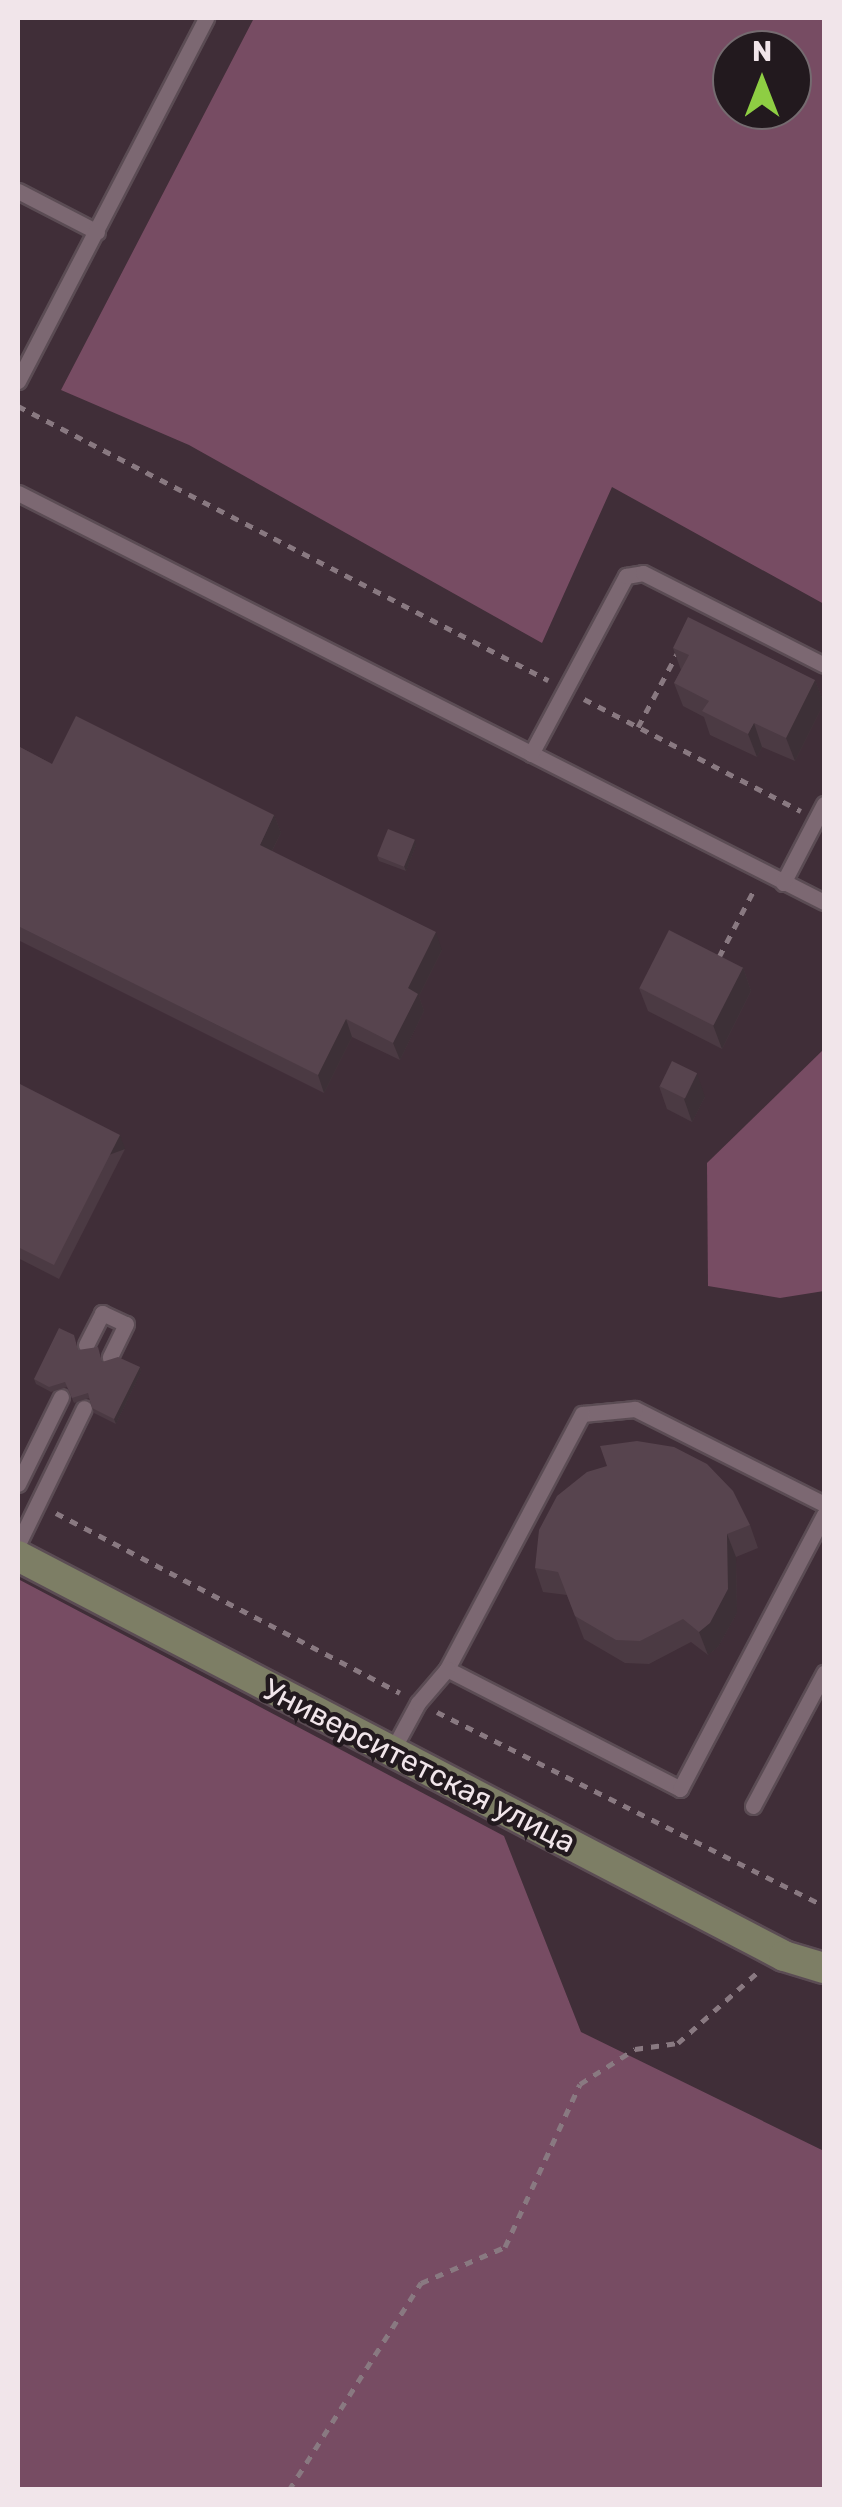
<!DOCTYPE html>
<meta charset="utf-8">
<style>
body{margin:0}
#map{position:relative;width:842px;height:2507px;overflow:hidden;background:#402e38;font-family:Rubik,sans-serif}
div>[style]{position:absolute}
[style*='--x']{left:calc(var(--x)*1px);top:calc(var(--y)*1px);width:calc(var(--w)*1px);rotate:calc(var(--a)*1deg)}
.green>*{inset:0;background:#774c63}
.path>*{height:5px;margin-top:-2.5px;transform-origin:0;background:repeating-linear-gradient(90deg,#897981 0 8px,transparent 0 16px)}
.roads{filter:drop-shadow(2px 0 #5b4c54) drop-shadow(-2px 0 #5b4c54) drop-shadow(0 2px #5b4c54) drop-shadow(0 -2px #5b4c54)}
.lane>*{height:15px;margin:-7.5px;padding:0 7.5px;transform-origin:7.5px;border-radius:7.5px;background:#7c6872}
.secondary>*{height:30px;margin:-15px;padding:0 15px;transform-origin:15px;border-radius:15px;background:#7d7e65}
.wall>*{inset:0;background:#4b3a43}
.shaded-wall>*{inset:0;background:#3d3037;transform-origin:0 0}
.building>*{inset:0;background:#57444e;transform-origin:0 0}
span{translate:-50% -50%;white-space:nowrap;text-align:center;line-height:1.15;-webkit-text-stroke:9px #22191e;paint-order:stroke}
.street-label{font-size:30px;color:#f1e5ea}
.frame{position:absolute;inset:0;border:20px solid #f1e5ea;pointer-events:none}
.north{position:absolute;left:712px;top:30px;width:100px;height:100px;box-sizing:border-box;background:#22191e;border:2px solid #756b70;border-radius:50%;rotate:0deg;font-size:28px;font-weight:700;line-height:40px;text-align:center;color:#f1e5ea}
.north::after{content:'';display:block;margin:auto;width:35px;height:45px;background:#8ece43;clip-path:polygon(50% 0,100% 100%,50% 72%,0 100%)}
</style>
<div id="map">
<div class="green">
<i style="clip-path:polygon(evenodd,254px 18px,824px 18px,824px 604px,612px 487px,542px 643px,189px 445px,61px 390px,254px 18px,732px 50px,792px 50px,792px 110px,732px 110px,732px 50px)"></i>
<i style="clip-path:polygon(824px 1049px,824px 1291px,780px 1298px,708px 1286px,707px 1163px)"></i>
<i style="clip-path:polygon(18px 1579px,504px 1836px,581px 2032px,824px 2151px,824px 2489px,18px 2489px)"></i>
</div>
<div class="path">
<i style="--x:18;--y:406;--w:597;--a:27.34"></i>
<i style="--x:584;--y:699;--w:244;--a:27.3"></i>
<i style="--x:638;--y:727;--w:83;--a:-61.9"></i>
<i style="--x:719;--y:957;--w:76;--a:-62.4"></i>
<i style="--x:56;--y:1513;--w:388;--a:27.6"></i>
<i style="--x:437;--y:1712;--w:433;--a:26.6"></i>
<i style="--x:289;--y:2490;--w:246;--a:-57.5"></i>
<i style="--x:421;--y:2283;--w:91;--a:-23.2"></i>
<i style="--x:505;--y:2247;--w:179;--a:-65.3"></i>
<i style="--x:580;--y:2084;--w:65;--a:-32.5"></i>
<i style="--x:635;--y:2049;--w:43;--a:-7.9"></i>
<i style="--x:678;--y:2043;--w:107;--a:-41.6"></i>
</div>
<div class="roads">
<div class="lane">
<i style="--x:18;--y:191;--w:89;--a:27.4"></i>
<i style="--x:18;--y:381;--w:409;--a:-62.6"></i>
<i style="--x:18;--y:493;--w:904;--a:26.91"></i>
<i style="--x:531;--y:754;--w:202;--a:-61.9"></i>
<i style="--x:626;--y:576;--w:17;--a:-10"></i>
<i style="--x:643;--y:573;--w:203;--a:26.9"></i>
<i style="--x:783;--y:883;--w:89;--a:-62.6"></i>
<i style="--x:86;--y:1345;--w:36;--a:-63"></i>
<i style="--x:102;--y:1313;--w:26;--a:25"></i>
<i style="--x:126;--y:1324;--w:37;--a:116"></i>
<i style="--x:18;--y:1484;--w:97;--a:-63.7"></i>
<i style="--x:824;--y:1504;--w:212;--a:-153.3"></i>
<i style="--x:635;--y:1409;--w:53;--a:174.6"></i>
<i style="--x:582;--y:1414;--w:289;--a:117.9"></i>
<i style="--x:447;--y:1669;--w:262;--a:27.2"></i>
<i style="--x:680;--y:1789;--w:310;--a:-62.3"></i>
<i style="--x:18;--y:1544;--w:151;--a:-64.1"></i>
<i style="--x:392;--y:1751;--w:55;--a:-61.6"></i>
<i style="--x:418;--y:1703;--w:45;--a:-49.5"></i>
<i style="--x:753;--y:1806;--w:151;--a:-61.9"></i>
</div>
<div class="secondary">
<i style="--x:18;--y:1556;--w:864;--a:27.57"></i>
<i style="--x:784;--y:1956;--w:42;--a:16.7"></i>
</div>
</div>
<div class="wall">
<i style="clip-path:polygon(673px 648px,815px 680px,824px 703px,795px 761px,762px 747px,757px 757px,710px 735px,704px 717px,683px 706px,674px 683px,681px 670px)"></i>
<i style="clip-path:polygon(18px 746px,52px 764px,274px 815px,281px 833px,272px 851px,442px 950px,419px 996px,424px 1011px,400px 1060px,352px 1037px,324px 1093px,18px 940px)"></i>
<i style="clip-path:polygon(416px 845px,406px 871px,379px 861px,377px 856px)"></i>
<i style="clip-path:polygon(743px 967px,751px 991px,722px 1049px,648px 1011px,639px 988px)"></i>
<i style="clip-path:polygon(18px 1083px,125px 1149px,59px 1279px,18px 1258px)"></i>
<i style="clip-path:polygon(659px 1086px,705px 1097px,692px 1122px,667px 1109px)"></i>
<i style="clip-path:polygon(79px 1350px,103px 1362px,140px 1367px,141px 1372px,116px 1424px,94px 1413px,89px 1398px,74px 1403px,67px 1387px,51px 1392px,36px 1384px,34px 1379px)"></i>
<i style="clip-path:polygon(750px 1525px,758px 1548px,736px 1557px,737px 1613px,718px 1647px,708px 1655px,691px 1642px,649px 1664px,625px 1663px,584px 1639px,567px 1595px,543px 1592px,535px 1568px)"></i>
</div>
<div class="shaded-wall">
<i style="clip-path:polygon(815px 680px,824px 703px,795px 761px,786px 738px)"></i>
<i style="clip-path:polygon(754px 723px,762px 747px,757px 757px,748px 734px)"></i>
<i style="clip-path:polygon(274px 815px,281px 833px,266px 862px,260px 845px)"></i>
<i style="clip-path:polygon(415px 840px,416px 845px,406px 871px,404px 866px)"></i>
<i style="clip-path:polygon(436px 932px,442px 950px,419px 996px,424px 1011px,400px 1060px,393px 1043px,408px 988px)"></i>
<i style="clip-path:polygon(743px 967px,751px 991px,722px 1049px,713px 1025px)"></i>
<i style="clip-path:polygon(346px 1019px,352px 1037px,324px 1093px,318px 1075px)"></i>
<i style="clip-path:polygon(697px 1073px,705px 1097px,692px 1122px,684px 1099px)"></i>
<i style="left:120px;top:1135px;width:15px;height:146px;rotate:70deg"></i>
<i style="clip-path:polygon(140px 1367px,141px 1372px,116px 1424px,114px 1419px)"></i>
<i style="clip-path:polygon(727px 1534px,736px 1557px,737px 1613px,718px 1647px,708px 1655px,699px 1632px)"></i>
</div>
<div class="building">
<i style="clip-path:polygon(688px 617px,815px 680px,786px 738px,754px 723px,748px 734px,702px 711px,709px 701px,674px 683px,689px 655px,673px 648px)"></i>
<i style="clip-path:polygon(76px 716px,274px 815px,260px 845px,436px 932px,408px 988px,418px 994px,393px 1043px,346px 1019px,318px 1075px,18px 926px,18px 746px,52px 764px)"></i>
<i style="left:388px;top:829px;width:29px;height:29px;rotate:22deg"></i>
<i style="left:669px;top:930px;width:83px;height:65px;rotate:27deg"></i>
<i style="left:672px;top:1061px;width:28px;height:28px;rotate:26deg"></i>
<i style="clip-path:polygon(18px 1083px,120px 1135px,54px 1265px,18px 1247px)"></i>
<i style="clip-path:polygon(59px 1328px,74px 1335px,78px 1350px,98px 1347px,102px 1362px,118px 1357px,140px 1367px,114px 1419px,92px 1408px,88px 1393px,72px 1398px,65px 1382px,49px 1387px,34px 1379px)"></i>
<i style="clip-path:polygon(637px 1441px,674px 1447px,707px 1464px,733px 1491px,750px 1525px,727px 1534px,728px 1589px,710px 1623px,699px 1632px,683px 1619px,640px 1641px,616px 1640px,575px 1616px,558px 1572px,535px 1568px,539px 1530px,557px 1496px,587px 1472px,607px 1466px,600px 1446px)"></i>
</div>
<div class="street-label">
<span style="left:419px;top:1766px;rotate:27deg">Университетская улица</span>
</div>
<div class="frame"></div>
<div class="north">N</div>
</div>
